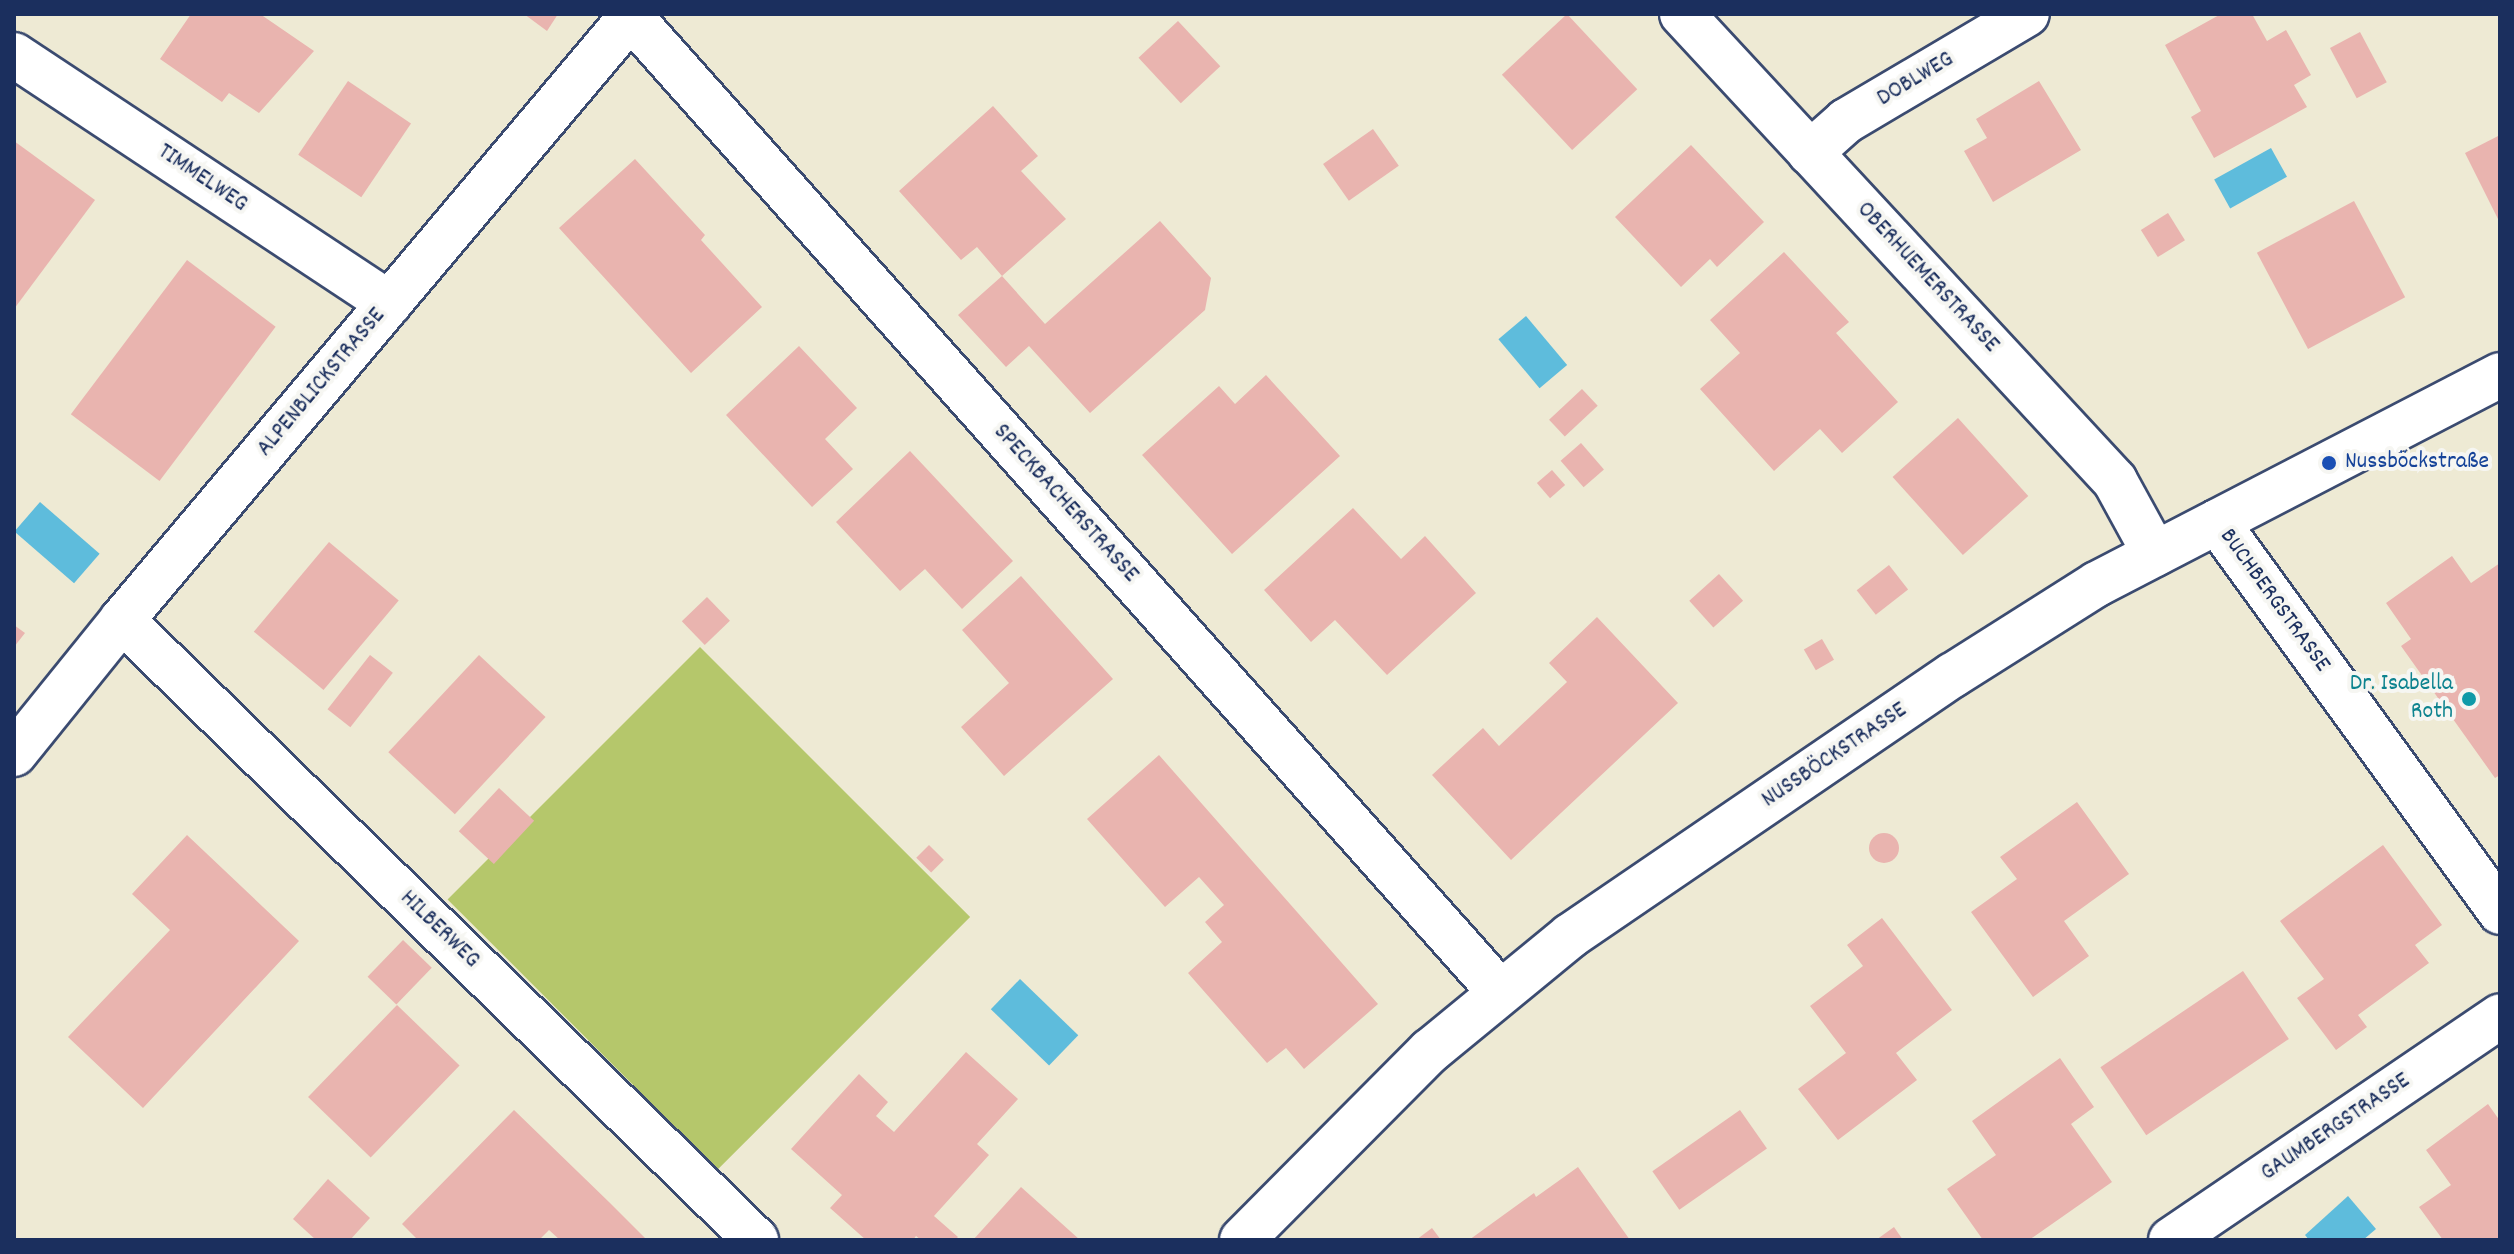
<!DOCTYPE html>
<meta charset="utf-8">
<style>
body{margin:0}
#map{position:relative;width:2514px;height:1254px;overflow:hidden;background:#eeead4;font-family:Dekko,sans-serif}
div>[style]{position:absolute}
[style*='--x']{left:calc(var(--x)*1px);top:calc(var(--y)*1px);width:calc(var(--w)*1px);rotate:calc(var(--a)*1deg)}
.green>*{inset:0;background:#b5c76b;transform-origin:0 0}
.water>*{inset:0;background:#5ebcdc;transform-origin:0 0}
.building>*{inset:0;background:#e9b4af;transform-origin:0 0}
.round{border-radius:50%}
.roads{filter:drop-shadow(2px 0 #3b4b70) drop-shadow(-2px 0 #3b4b70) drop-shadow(0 2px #3b4b70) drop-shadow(0 -2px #3b4b70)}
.street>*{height:44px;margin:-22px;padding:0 22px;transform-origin:22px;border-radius:22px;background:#fff}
.dots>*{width:22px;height:22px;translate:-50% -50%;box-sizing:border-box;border:4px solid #f6f6f2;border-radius:50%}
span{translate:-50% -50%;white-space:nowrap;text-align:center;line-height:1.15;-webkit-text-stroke:8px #f6f6f2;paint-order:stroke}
.street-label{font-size:24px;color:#1b2f5e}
.transit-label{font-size:24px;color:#164399}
.left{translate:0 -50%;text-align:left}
.culture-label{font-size:24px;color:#0d838f}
.right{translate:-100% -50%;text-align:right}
.frame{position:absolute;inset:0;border:16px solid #1b2f5e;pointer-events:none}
</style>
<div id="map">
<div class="green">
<i style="left:700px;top:647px;width:382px;height:357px;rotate:45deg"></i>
</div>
<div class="water">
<i style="left:2271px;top:148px;width:33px;height:65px;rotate:61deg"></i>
<i style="left:1526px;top:316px;width:64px;height:36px;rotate:50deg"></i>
<i style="left:40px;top:502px;width:79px;height:39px;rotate:41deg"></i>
<i style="left:1020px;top:979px;width:81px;height:42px;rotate:44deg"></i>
<i style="clip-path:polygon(2348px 1196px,2376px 1229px,2363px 1240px,2309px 1240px,2305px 1235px)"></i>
</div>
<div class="building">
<i style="clip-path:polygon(191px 14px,260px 14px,314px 51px,259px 113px,229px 93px,222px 102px,160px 59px)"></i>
<i style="clip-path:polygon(524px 14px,558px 14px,547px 31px)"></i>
<i style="left:1567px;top:14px;width:103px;height:89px;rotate:47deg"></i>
<i style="clip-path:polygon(2221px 14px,2252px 14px,2267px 41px,2286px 30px,2311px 75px,2294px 85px,2307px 107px,2214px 158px,2191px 117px,2201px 111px,2165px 45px)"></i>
<i style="left:1178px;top:21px;width:62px;height:54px;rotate:47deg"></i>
<i style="left:2360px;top:32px;width:57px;height:34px;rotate:62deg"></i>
<i style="left:348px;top:81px;width:76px;height:89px;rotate:34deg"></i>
<i style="clip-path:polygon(2039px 81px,2081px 150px,1993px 202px,1964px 151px,1987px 138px,1976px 119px)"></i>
<i style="clip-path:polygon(993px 106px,1038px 156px,1021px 171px,1066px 219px,1002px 276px,977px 247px,961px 260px,899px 191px)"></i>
<i style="left:1373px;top:129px;width:45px;height:61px;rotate:55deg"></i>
<i style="clip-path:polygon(2500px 135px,2500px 223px,2465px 153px)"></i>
<i style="clip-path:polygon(14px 141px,95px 200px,14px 309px)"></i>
<i style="clip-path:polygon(1691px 145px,1764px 222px,1717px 267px,1710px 259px,1681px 287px,1615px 217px)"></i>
<i style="clip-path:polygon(635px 159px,705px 235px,701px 240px,762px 307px,691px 373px,559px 228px)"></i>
<i style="left:2354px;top:201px;width:109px;height:110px;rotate:62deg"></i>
<i style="left:2168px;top:213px;width:32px;height:32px;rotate:58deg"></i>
<i style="clip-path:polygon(1160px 221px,1211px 278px,1205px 310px,1090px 413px,1029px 346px,1006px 367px,958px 315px,1002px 276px,1045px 324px)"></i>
<i style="clip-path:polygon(1784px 252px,1849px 322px,1836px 333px,1898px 402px,1842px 453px,1820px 429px,1774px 471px,1700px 389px,1740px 353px,1710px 320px)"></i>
<i style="left:187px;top:260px;width:111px;height:193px;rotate:37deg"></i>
<i style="clip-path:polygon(799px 346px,857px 408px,825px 439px,853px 469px,812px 507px,726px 415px)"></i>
<i style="clip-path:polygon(1266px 375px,1340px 456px,1232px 554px,1142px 455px,1219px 386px,1235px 404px)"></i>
<i style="left:1582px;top:389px;width:23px;height:45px;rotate:47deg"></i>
<i style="left:1958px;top:418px;width:105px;height:88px;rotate:48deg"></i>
<i style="left:1581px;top:443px;width:35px;height:27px;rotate:49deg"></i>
<i style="clip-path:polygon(910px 451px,1013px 561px,962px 609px,925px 569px,900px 591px,836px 522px)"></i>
<i style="left:1552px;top:470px;width:20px;height:20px;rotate:49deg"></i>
<i style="clip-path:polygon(1353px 508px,1401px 559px,1425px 536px,1476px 593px,1387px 675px,1335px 620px,1311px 642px,1264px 590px)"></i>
<i style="left:329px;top:542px;width:91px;height:117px;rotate:40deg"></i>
<i style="clip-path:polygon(2452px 556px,2471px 583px,2500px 563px,2500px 775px,2495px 778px,2401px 646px,2411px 639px,2386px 603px)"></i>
<i style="left:1889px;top:565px;width:31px;height:41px;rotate:52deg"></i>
<i style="left:1719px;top:574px;width:36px;height:40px;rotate:48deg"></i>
<i style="clip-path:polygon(1021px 576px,1113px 679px,1004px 776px,961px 727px,1009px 683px,962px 630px)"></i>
<i style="left:707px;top:597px;width:33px;height:35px;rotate:46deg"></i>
<i style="clip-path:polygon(1597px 617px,1678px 703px,1511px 860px,1432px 775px,1483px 728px,1499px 746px,1567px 682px,1549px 663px)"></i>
<i style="clip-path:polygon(14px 625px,25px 633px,14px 647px)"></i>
<i style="left:1822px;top:639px;width:24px;height:21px;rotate:60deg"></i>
<i style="left:370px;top:655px;width:29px;height:69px;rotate:38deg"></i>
<i style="left:479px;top:655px;width:91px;height:133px;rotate:43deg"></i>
<i style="clip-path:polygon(1159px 755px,1378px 1004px,1304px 1069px,1286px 1048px,1267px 1063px,1188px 973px,1222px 942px,1205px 922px,1224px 905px,1199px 877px,1165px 907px,1087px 819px)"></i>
<i style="left:499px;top:788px;width:48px;height:59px;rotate:43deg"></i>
<i style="clip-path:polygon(2077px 802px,2129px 874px,2064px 921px,2089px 956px,2033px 997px,1971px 912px,2017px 879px,2000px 857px)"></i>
<i class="round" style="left:1869px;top:833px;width:30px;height:30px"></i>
<i style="clip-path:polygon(187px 835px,299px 941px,143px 1108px,68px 1037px,170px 930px,132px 894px)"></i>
<i style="left:929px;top:845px;width:21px;height:18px;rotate:45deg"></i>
<i style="clip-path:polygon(2383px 845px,2442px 925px,2415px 945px,2429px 963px,2358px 1015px,2367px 1027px,2336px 1050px,2297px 998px,2324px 979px,2280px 921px)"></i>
<i style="clip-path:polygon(1882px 918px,1952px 1010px,1896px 1053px,1917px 1080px,1838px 1140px,1798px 1089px,1846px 1053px,1810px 1006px,1863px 966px,1847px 945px)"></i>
<i style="left:403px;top:940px;width:40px;height:51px;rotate:44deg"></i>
<i style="left:2243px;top:971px;width:82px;height:172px;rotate:56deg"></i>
<i style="left:397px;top:1005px;width:87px;height:128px;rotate:44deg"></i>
<i style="clip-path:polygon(966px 1052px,1018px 1099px,977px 1144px,989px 1155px,934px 1216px,958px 1237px,955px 1240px,921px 1240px,916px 1236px,913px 1240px,866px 1240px,830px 1208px,842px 1195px,791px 1149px,859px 1074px,888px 1102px,876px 1116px,894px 1132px)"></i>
<i style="clip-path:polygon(2060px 1058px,2094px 1107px,2071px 1124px,2112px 1182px,2029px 1240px,1983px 1240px,1947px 1189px,1996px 1155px,1972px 1121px)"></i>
<i style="clip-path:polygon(2488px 1104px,2500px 1121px,2500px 1240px,2443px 1240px,2419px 1207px,2451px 1185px,2426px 1150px)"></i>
<i style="clip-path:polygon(514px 1110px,609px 1202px,647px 1240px,560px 1240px,549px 1230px,539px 1240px,418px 1240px,402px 1224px)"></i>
<i style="left:1740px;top:1110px;width:47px;height:107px;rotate:55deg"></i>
<i style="clip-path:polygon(1578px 1167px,1630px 1240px,1469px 1240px,1534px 1193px,1536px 1197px)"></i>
<i style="clip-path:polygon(328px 1179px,370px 1218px,350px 1240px,316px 1240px,293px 1219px)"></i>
<i style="clip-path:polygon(1021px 1187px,1080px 1240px,973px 1240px)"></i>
<i style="clip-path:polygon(1894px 1227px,1903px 1240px,1876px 1240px)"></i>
<i style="clip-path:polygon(1432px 1228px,1441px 1240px,1416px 1240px)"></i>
</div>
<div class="roads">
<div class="street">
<i style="--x:1682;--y:14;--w:637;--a:47.16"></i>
<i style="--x:2115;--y:481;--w:83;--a:61.3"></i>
<i style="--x:631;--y:17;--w:1305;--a:48.29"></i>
<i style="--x:14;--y:55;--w:450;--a:33.5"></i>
<i style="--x:1810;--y:153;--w:48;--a:-41.6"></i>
<i style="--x:1846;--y:121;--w:210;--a:-30.6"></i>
<i style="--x:2217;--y:522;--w:482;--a:54"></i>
<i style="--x:122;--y:620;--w:887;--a:44.36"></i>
<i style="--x:14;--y:754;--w:172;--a:-51.1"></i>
<i style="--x:122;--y:620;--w:793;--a:-49.86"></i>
<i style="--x:1242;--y:1240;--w:267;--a:-45.2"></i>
<i style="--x:1430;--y:1051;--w:181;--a:-39.4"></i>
<i style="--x:1570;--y:936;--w:463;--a:-34.3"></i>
<i style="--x:1953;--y:675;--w:170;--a:-32.3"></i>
<i style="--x:2097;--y:584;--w:454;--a:-27.4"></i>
<i style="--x:2171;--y:1240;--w:398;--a:-34.2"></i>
</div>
</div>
<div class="dots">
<i style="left:2329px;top:463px;background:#1a4fb4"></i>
<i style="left:2469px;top:699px;background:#0f9aa8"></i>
</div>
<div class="street-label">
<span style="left:1916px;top:80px;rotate:-31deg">DOBLWEG</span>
<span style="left:202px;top:179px;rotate:34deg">TIMMELWEG</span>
<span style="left:1927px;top:278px;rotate:47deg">OBERHUEMERSTRASSE</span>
<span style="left:322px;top:383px;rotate:-50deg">ALPENBLICKSTRASSE</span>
<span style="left:1065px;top:504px;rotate:48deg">SPECKBACHERSTRASSE</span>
<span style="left:2274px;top:601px;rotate:54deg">BUCHBERGSTRASSE</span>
<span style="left:1835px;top:756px;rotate:-34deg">NUSSBÖCKSTRASSE</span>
<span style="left:439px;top:930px;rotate:44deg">HILBERWEG</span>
<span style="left:2336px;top:1128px;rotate:-34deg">GAUMBERGSTRASSE</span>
</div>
<div class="transit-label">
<span class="left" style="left:2345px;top:463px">Nussböckstraße</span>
</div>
<div class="culture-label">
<span class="right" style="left:2453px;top:699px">Dr. Isabella<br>Roth</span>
</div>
<div class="frame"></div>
</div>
